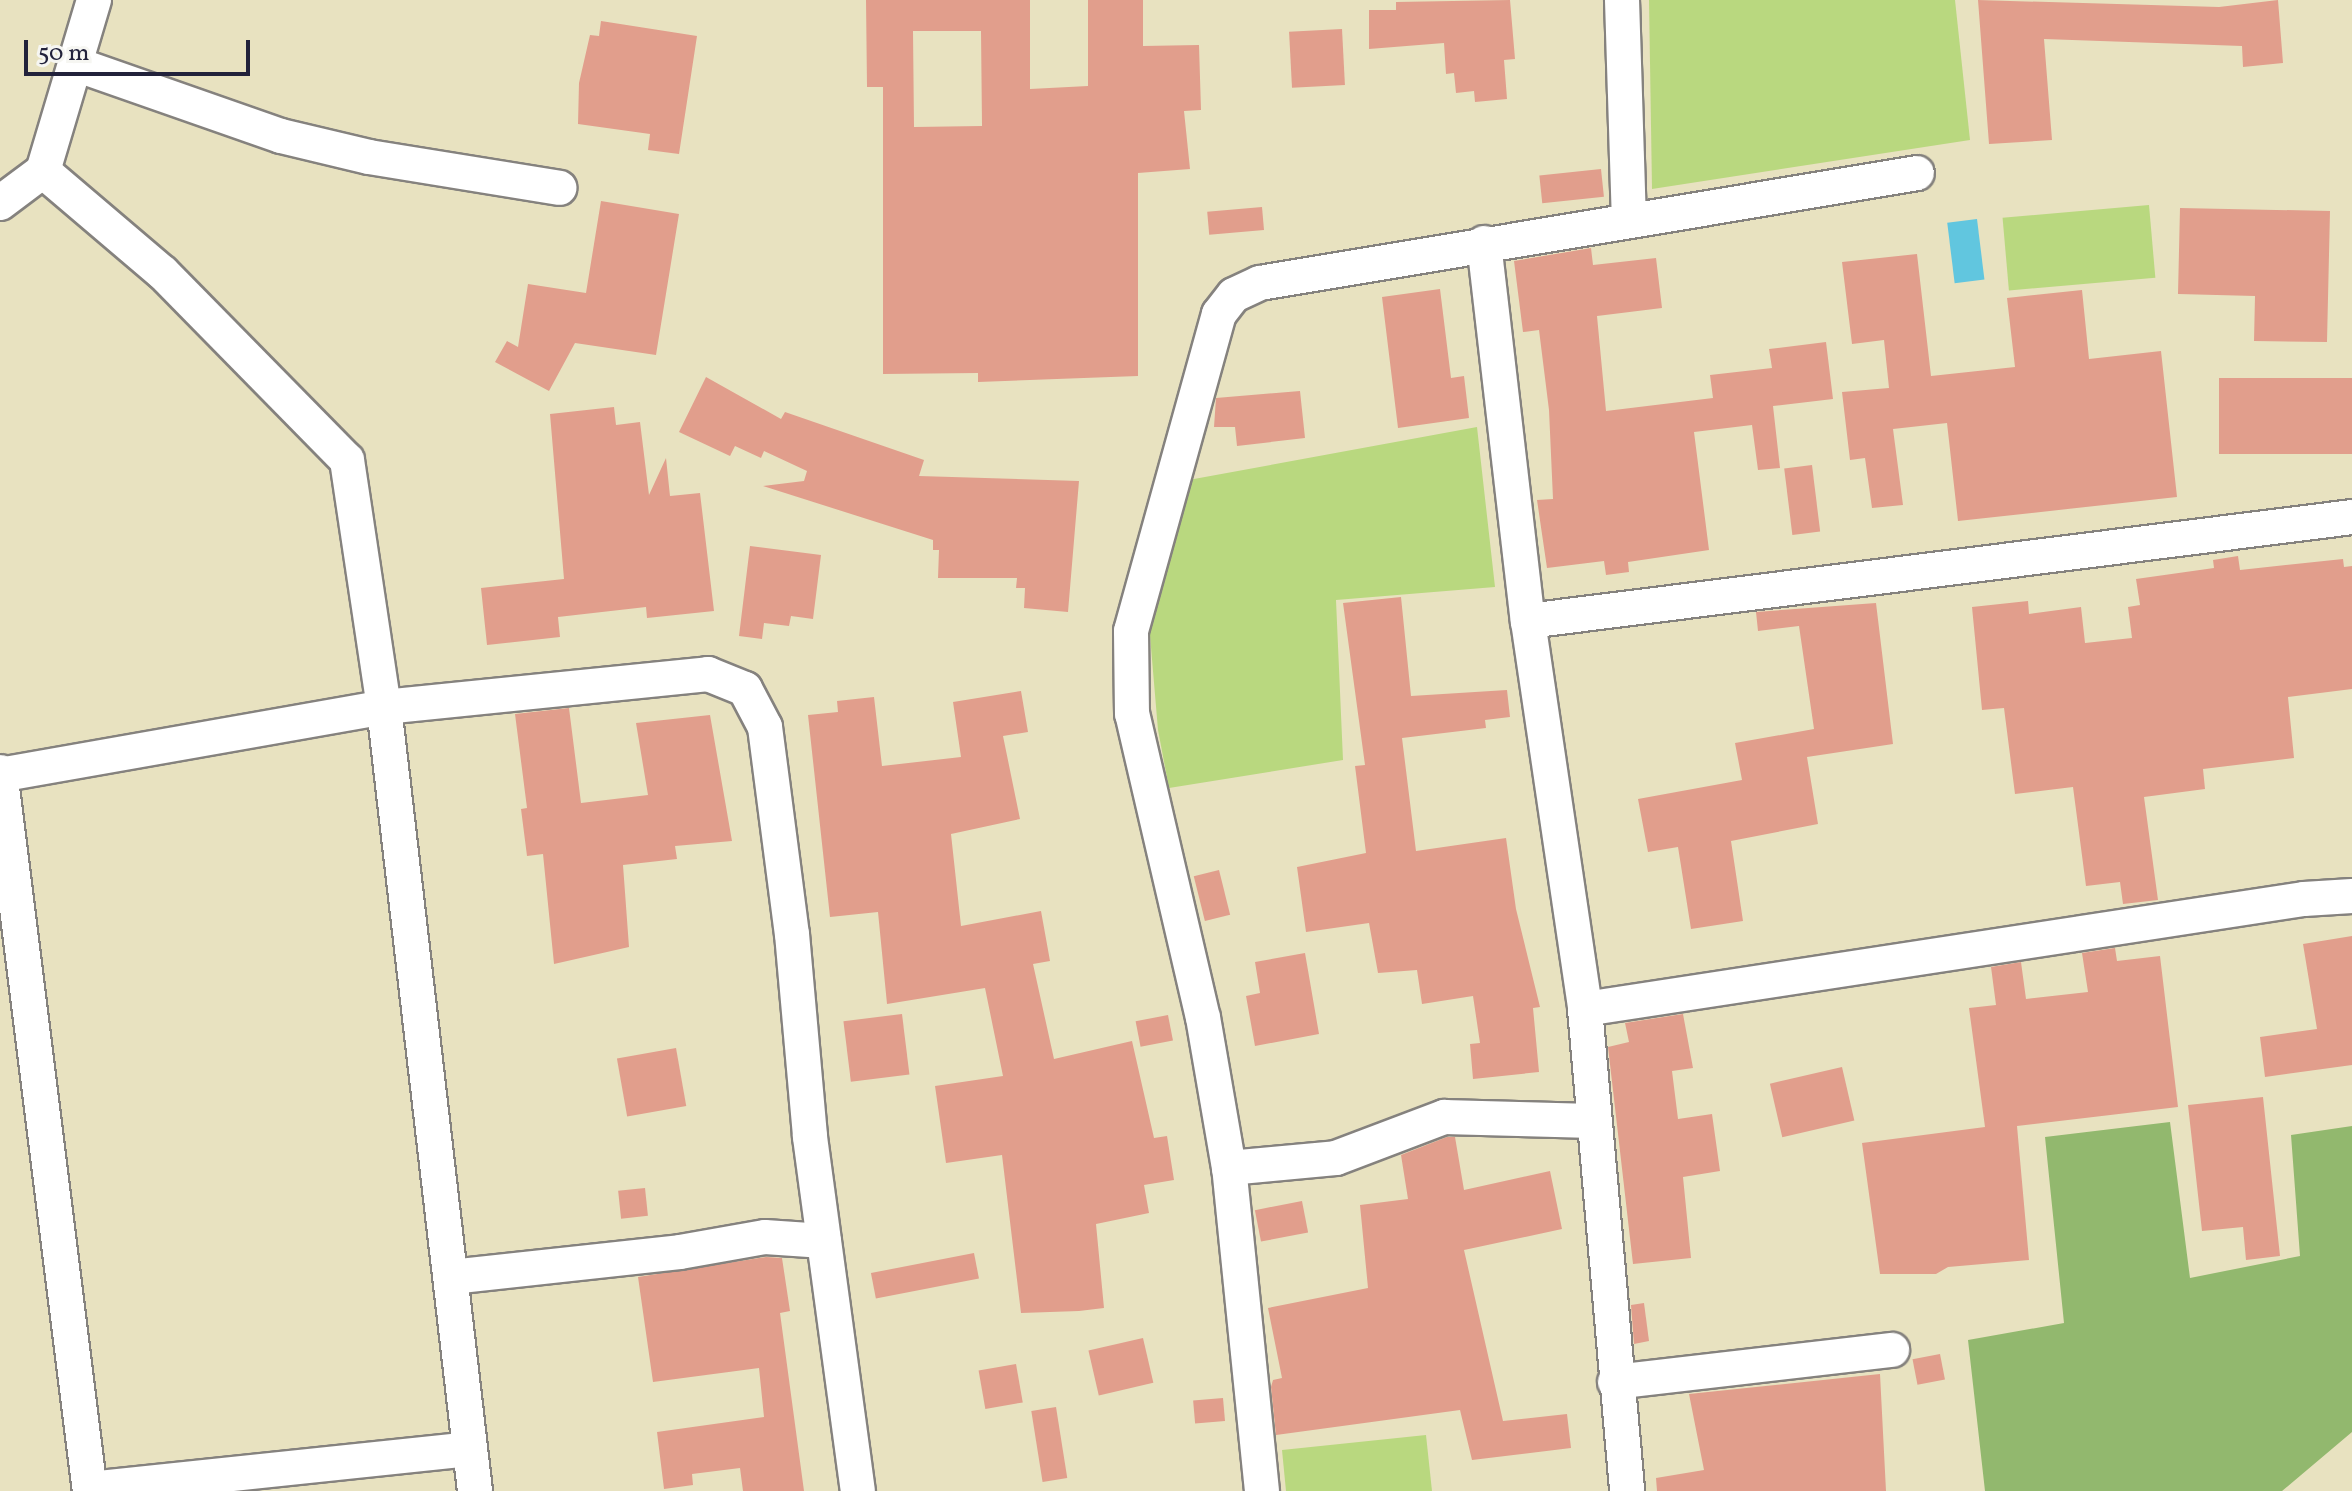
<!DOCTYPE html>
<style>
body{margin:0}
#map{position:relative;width:2352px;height:1491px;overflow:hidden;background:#e8e2c0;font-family:Vollkorn,serif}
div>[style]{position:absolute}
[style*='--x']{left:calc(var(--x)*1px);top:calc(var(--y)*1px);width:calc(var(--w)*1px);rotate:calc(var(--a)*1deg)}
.green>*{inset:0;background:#b9d87f;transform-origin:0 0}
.forest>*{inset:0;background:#92b86e}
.water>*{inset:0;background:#61c6df;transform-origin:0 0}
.building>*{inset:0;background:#e19e8c;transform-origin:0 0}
.roads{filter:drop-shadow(2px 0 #85827e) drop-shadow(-2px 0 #85827e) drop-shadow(0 2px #85827e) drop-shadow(0 -2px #85827e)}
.street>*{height:34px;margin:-17px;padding:0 17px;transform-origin:17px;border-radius:17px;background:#fff}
span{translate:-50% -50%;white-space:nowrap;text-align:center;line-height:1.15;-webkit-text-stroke:8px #f6f6f2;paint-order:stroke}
.scale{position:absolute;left:24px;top:40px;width:226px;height:36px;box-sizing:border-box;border:4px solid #22223b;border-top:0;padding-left:10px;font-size:24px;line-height:28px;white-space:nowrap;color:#22223b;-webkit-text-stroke:6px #f6f6f2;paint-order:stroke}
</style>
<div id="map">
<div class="green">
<i style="clip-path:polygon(1649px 0,1955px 0,1970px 140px,1652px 189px)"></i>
<i style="left:2149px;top:205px;width:73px;height:147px;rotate:85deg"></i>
<i style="clip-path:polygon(1477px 427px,1495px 587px,1336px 600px,1343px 760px,1169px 788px,1158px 730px,1148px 612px,1183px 481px)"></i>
<i style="clip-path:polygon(1426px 1435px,1432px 1491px,1286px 1491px,1282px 1450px)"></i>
</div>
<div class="forest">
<i style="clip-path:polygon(2170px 1122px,2190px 1278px,2300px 1256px,2291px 1135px,2352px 1126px,2352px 1432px,2282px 1491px,1985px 1491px,1968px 1340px,2064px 1323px,2045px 1137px)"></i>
</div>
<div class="water">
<i style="left:1977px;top:219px;width:61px;height:30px;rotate:83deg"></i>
</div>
<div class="building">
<i style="clip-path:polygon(evenodd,866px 0,1030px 0,1030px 89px,1088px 86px,1088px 0,1143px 0,1143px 46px,1199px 45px,1201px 110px,1184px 111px,1190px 169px,1138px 173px,1138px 376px,978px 382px,978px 373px,883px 374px,883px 87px,867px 87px,866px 0,913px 31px,981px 31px,982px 126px,914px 127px,913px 31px)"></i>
<i style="clip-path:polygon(1510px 0,1515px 59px,1504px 60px,1507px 99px,1475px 102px,1474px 91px,1456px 93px,1454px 73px,1446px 74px,1444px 43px,1369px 49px,1369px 10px,1396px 10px,1396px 2px)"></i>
<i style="clip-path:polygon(1978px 0,2219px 7px,2278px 0,2283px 63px,2243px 67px,2242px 46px,2044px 39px,2052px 140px,1989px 144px)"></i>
<i style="clip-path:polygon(601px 21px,697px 36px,679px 154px,648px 150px,650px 134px,578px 124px,579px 83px,590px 35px,599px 36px)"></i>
<i style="left:1342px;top:29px;width:56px;height:53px;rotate:87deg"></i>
<i style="left:1601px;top:169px;width:28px;height:62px;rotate:84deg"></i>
<i style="clip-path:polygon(601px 201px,679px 214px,656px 355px,575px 343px,549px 391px,495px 362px,507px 341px,518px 347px,528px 284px,586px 293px)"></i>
<i style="left:1262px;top:207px;width:23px;height:55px;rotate:85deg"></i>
<i style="clip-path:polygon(2180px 208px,2330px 211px,2327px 342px,2254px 341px,2255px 296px,2178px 294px)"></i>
<i style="clip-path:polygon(1591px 248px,1593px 265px,1656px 258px,1662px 308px,1597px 316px,1606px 411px,1713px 398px,1710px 375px,1772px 368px,1769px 349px,1826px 342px,1833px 399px,1773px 406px,1780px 468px,1758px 470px,1752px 425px,1694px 432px,1709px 550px,1628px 562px,1629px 572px,1606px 575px,1604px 561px,1547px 568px,1537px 500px,1553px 499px,1549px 410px,1539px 330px,1523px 332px,1514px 261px)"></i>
<i style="clip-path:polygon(1917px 254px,1931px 376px,2015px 367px,2007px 298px,2082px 290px,2089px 359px,2161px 351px,2177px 497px,1958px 521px,1947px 423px,1893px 429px,1903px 505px,1872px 508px,1865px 458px,1850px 460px,1842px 392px,1889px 388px,1884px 340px,1852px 344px,1842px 262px)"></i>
<i style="clip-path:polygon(1440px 289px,1451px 378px,1464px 376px,1469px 418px,1398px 428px,1382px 297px)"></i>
<i style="clip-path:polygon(706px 377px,781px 419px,785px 412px,924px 460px,919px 476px,1079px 481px,1068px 612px,1024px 608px,1025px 588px,1016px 588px,1017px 578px,938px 578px,939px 550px,933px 550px,933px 540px,763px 486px,804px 481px,807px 471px,764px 451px,761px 458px,735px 446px,730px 456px,679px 432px)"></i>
<i style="left:2352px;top:378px;width:76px;height:133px;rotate:90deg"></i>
<i style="clip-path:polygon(1300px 391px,1305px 438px,1237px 446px,1235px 427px,1214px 427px,1216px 398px)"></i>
<i style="clip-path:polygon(614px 407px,616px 425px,640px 422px,649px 495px,666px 458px,670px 496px,700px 493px,714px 611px,647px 618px,646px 607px,558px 617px,560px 637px,487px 645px,481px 588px,564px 579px,550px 414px)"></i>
<i style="left:1812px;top:465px;width:67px;height:28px;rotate:83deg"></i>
<i style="clip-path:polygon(750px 546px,821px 555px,813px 619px,791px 616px,789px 626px,764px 623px,762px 639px,739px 636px)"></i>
<i style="clip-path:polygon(2238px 556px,2240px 570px,2343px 559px,2344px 567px,2352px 566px,2352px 689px,2288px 697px,2294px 758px,2203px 769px,2205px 789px,2144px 797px,2158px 900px,2123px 904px,2120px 882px,2086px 886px,2073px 787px,2015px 794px,2004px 708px,1982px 710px,1972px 607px,2028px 601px,2029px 614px,2081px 607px,2085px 643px,2132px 638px,2128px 607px,2140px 605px,2136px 579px,2214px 568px,2213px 560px)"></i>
<i style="clip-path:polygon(1401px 597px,1411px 696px,1507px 690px,1510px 717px,1485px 720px,1486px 728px,1402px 738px,1416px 851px,1506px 838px,1516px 909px,1540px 1007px,1533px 1008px,1539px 1072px,1473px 1079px,1470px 1044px,1480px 1043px,1473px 996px,1422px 1004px,1417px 970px,1378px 973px,1369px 923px,1306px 932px,1297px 867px,1366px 853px,1355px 766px,1365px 765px,1343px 603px)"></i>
<i style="clip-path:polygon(1876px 603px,1893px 744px,1807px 757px,1818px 824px,1731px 841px,1743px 921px,1691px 929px,1678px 847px,1648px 852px,1638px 799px,1742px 780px,1735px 743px,1814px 729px,1799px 626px,1758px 631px,1756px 612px)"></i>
<i style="clip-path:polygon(1021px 691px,1028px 732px,1003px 736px,1020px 819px,951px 834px,961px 926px,1041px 911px,1050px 961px,1033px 964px,1054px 1059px,1132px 1041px,1154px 1138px,1167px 1136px,1174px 1180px,1144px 1185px,1149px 1213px,1096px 1224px,1104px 1308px,1079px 1311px,1021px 1313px,1002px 1155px,946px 1163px,935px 1086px,1003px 1076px,985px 988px,887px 1004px,878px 912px,830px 917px,808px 715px,838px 712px,837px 701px,874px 697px,882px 766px,961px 757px,953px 702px)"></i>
<i style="clip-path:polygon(569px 708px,581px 803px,648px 795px,636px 723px,710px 715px,732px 841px,675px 846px,677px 859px,623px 865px,629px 947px,554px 964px,543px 854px,527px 856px,521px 809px,527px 808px,515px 714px)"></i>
<i style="left:1219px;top:870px;width:46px;height:26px;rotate:76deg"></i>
<i style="clip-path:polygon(2352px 936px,2352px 1065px,2265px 1077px,2260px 1037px,2317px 1029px,2303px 944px)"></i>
<i style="clip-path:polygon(2115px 948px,2117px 961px,2160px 956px,2178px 1107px,2017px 1126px,2029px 1260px,1948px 1267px,1936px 1274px,1880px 1274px,1862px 1143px,1985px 1127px,1969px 1008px,1996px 1005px,1991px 967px,2021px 962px,2026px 999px,2088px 992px,2082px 953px)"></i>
<i style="clip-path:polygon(1305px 953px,1319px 1034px,1255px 1046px,1246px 996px,1260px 993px,1255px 962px)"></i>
<i style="left:902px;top:1014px;width:61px;height:59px;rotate:83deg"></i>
<i style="clip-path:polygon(1683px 1014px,1693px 1068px,1672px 1071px,1678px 1119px,1712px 1114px,1720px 1171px,1683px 1177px,1691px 1258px,1633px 1264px,1608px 1047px,1629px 1042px,1625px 1023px)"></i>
<i style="left:1168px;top:1015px;width:26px;height:33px;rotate:79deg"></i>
<i style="left:676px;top:1048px;width:59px;height:60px;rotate:80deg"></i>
<i style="left:1842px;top:1067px;width:55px;height:74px;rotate:77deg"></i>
<i style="clip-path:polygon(2263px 1097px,2280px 1256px,2246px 1260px,2243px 1227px,2202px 1231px,2188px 1105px)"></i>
<i style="clip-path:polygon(1447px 1137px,1455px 1137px,1464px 1190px,1550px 1171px,1562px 1229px,1464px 1250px,1503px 1421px,1567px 1414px,1571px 1448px,1472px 1460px,1460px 1410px,1276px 1435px,1271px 1387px,1273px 1380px,1282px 1378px,1268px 1308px,1368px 1288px,1360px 1205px,1408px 1199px,1401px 1155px)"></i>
<i style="left:645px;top:1188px;width:28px;height:27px;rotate:84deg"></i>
<i style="left:1302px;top:1201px;width:32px;height:48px;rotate:79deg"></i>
<i style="left:974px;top:1253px;width:26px;height:105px;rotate:79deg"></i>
<i style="clip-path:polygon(766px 1257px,782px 1258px,790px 1311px,780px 1313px,804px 1491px,743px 1491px,740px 1468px,692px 1474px,693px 1485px,664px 1489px,657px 1432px,764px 1417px,759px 1368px,653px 1382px,638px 1277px)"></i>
<i style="clip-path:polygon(1644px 1303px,1649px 1341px,1634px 1344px,1631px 1305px)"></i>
<i style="left:1143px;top:1338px;width:46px;height:56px;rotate:77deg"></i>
<i style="left:1940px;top:1354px;width:26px;height:28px;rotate:79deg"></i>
<i style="left:1016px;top:1364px;width:39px;height:38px;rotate:80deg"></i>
<i style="clip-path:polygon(1880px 1374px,1886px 1491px,1657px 1491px,1656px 1478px,1704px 1470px,1689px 1394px)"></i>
<i style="left:1223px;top:1398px;width:23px;height:30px;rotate:85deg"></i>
<i style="left:1056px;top:1407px;width:72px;height:25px;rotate:81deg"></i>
</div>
<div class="roads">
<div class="street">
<i style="--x:94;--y:0;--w:178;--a:106.6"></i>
<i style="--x:43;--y:171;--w:157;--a:40.4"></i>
<i style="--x:163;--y:273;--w:262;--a:45.5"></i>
<i style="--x:347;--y:460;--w:250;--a:81.5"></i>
<i style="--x:384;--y:707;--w:789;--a:83.38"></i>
<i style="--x:1622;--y:0;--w:220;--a:88.2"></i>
<i style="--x:78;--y:65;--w:215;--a:19.3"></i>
<i style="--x:281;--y:136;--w:90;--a:13.4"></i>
<i style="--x:369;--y:157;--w:193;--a:9.2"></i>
<i style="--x:0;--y:203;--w:54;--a:-36.7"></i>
<i style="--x:1484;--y:243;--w:381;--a:83.4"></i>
<i style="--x:1528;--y:621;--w:392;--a:81.6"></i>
<i style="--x:1585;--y:1009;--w:484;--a:85"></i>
<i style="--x:1528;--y:621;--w:831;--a:-7.19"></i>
<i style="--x:0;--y:772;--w:725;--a:82.87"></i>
<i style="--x:0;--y:775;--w:390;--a:-10"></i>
<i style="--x:384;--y:707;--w:326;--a:-5.8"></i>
<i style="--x:708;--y:674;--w:40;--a:22"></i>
<i style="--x:745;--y:689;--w:43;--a:62.2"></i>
<i style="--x:765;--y:727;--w:209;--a:82.6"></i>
<i style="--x:792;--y:934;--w:204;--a:84.9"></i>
<i style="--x:810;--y:1137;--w:357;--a:82.3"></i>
<i style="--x:1585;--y:1009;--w:727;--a:-8.7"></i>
<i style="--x:2304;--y:899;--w:48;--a:-3.6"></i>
<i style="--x:1229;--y:1168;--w:107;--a:-5.3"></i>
<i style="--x:1336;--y:1158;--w:116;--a:-20.8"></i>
<i style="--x:1444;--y:1117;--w:149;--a:1.5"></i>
<i style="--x:451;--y:1277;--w:230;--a:-6.2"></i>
<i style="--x:680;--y:1252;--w:86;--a:-10"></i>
<i style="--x:765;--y:1237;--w:59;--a:3.9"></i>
<i style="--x:1615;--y:1382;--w:279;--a:-6.6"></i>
<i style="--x:90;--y:1489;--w:381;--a:-6"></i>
<i style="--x:1262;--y:1491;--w:325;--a:-95.8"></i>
<i style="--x:1229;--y:1168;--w:152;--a:-99.8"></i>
<i style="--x:1203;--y:1018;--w:312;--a:-103.1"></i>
<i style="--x:1132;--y:714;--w:83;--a:-90.7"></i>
<i style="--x:1131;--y:631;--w:329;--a:-74.5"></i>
<i style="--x:1219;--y:314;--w:24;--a:-52"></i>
<i style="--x:1234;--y:295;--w:29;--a:-25"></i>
<i style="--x:1260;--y:283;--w:666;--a:-9.5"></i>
</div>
</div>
<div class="scale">50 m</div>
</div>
